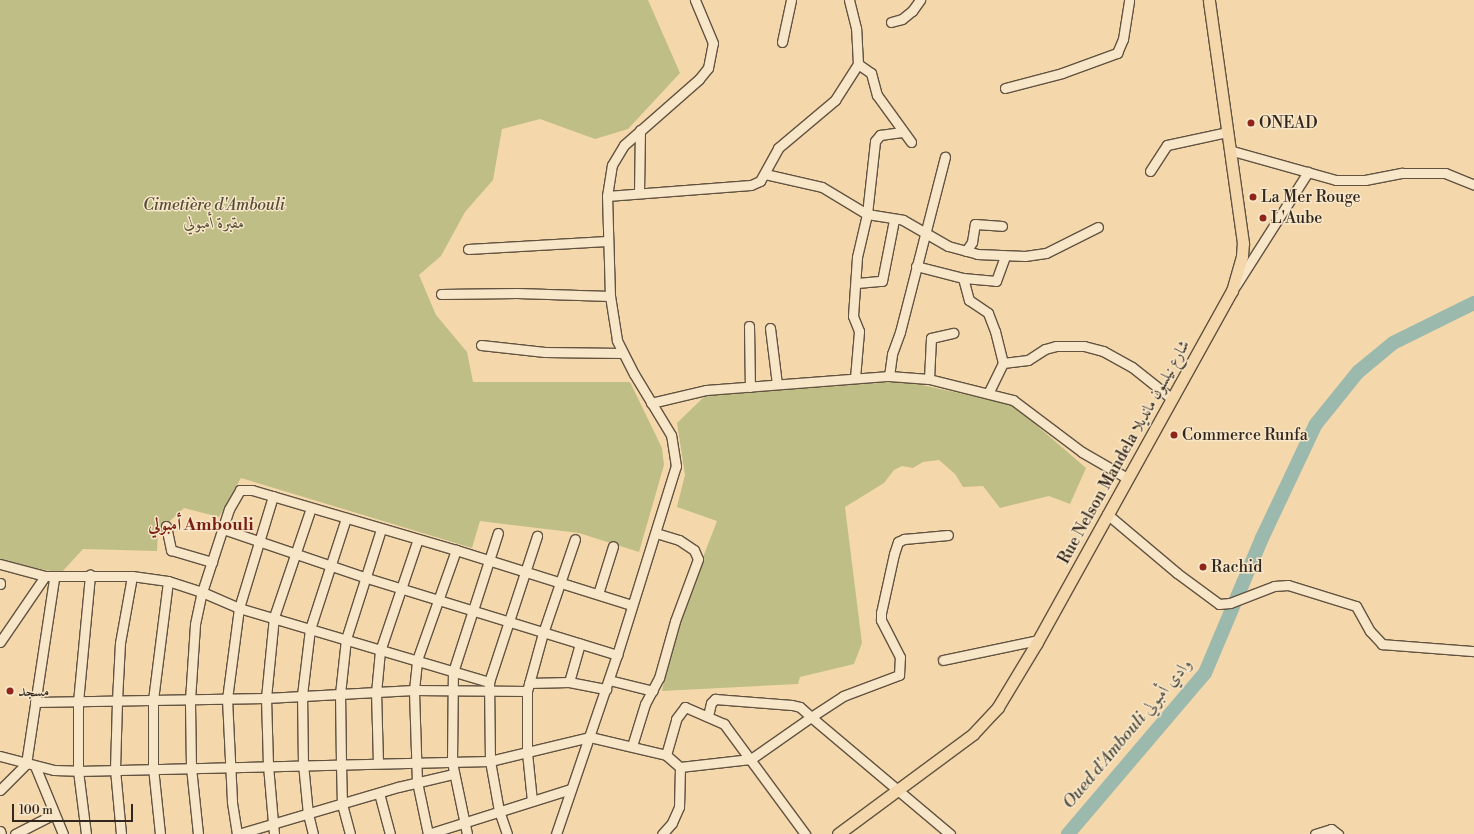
<!DOCTYPE html>
<meta charset="utf-8">
<style>
body{margin:0}
#map{position:relative;width:1474px;height:834px;overflow:hidden;background:#f4d8ab;font-family:"Libre Bodoni",Amiri,serif}
div>[style]{position:absolute}
[style*='--x']{left:calc(var(--x)*1px);top:calc(var(--y)*1px);width:calc(var(--w)*1px);rotate:calc(var(--a)*1deg)}
.green>*{inset:0;background:#bfbe86}
.river>*{height:14px;margin:-7px;padding:0 7px;transform-origin:7px;border-radius:7px;background:#9cb9ae}
.roads{filter:drop-shadow(1px 0 #625341) drop-shadow(-1px 0 #625341) drop-shadow(0 1px #625341) drop-shadow(0 -1px #625341)}
.minor>*{height:9px;margin:-4.5px;padding:0 4.5px;transform-origin:4.5px;border-radius:4.5px;background:#f8e6c8}
.major>*{height:11px;margin:-5.5px;padding:0 5.5px;transform-origin:5.5px;border-radius:5.5px;background:#f4d8ab}
.dots>*{width:11px;height:11px;translate:-50% -50%;box-sizing:border-box;border:2px solid #f8e6c8;border-radius:50%}
span{translate:-50% -50%;white-space:nowrap;text-align:center;line-height:1.15;-webkit-text-stroke:3px #f8e6c8;paint-order:stroke}
.poi-label{font-size:16px;color:#31271e}
.left{translate:0 -50%;text-align:left}
.park-label{font-size:16px;color:#544d38;font-style:italic}
.street-label{font-size:16px;color:#31271e}
.neighbourhood-label{font-size:17px;color:#7a1f14;font-weight:700}
.water-label{font-size:17px;color:#4c4c42;font-style:italic}
.scale{position:absolute;left:12px;top:804px;width:121px;height:18px;box-sizing:border-box;border:2px solid #31271e;border-top:0;padding-left:5px;font-size:12px;line-height:14px;white-space:nowrap;color:#31271e;-webkit-text-stroke:3px #f8e6c8;paint-order:stroke}
</style>
<div id="map">
<div class="green">
<i style="clip-path:polygon(0 0,648px 0,680px 73px,628px 129px,595px 139px,540px 119px,502px 129px,493px 180px,465px 212px,441px 256px,419px 275px,436px 315px,467px 352px,473px 382px,630px 382px,662px 448px,664px 465px,639px 552px,579px 533px,480px 521px,472px 548px,241px 478px,219px 517px,184px 508px,158px 532px,157px 551px,83px 549px,61px 573px,0 561px)"></i>
<i style="clip-path:polygon(904px 381px,1013px 405px,1086px 468px,1070px 504px,1049px 496px,1000px 508px,983px 486px,963px 487px,955px 474px,939px 460px,923px 462px,913px 468px,902px 466px,894px 470px,884px 483px,845px 507px,862px 643px,854px 664px,800px 677px,798px 684px,662px 691px,673px 635px,717px 521px,677px 507px,685px 475px,677px 423px,705px 396px)"></i>
</div>
<div class="river">
<i style="--x:1068;--y:834;--w:211;--a:-49.6"></i>
<i style="--x:1205;--y:673;--w:147;--a:-67.1"></i>
<i style="--x:1262;--y:538;--w:126;--a:-64.7"></i>
<i style="--x:1316;--y:424;--w:67;--a:-51.1"></i>
<i style="--x:1358;--y:372;--w:45;--a:-39.6"></i>
<i style="--x:1393;--y:343;--w:90;--a:-26.3"></i>
</div>
<div class="roads">
<div class="minor">
<i style="--x:891;--y:22;--w:11;--a:-15"></i>
<i style="--x:902;--y:19;--w:13;--a:-39"></i>
<i style="--x:912;--y:11;--w:14;--a:-54"></i>
<i style="--x:782;--y:42;--w:43;--a:-77.9"></i>
<i style="--x:858;--y:64;--w:16;--a:35"></i>
<i style="--x:871;--y:73;--w:23;--a:75"></i>
<i style="--x:877;--y:95;--w:58;--a:54.1"></i>
<i style="--x:1005;--y:88;--w:59;--a:-14.7"></i>
<i style="--x:1062;--y:73;--w:59;--a:-20"></i>
<i style="--x:1117;--y:53;--w:15;--a:-67"></i>
<i style="--x:1123;--y:39;--w:39;--a:-81"></i>
<i style="--x:1229;--y:150;--w:111;--a:15.7"></i>
<i style="--x:1336;--y:180;--w:29;--a:0"></i>
<i style="--x:1365;--y:180;--w:38;--a:-11"></i>
<i style="--x:1402;--y:173;--w:43;--a:0"></i>
<i style="--x:1445;--y:173;--w:31;--a:22"></i>
<i style="--x:1150;--y:171;--w:31;--a:-57"></i>
<i style="--x:1167;--y:145;--w:61;--a:-12.2"></i>
<i style="--x:765;--y:174;--w:58;--a:12.8"></i>
<i style="--x:822;--y:187;--w:52;--a:31"></i>
<i style="--x:867;--y:214;--w:36;--a:9"></i>
<i style="--x:903;--y:220;--w:52;--a:30"></i>
<i style="--x:948;--y:246;--w:30;--a:15"></i>
<i style="--x:977;--y:254;--w:48;--a:2.4"></i>
<i style="--x:1025;--y:256;--w:21;--a:-8"></i>
<i style="--x:1046;--y:253;--w:58;--a:-26.6"></i>
<i style="--x:639;--y:193;--w:63;--a:-89.1"></i>
<i style="--x:607;--y:196;--w:144;--a:-4.4"></i>
<i style="--x:751;--y:185;--w:10;--a:-24"></i>
<i style="--x:760;--y:181;--w:38;--a:-61"></i>
<i style="--x:778;--y:148;--w:75;--a:-40.1"></i>
<i style="--x:835;--y:100;--w:43;--a:-57.4"></i>
<i style="--x:858;--y:64;--w:36;--a:-93"></i>
<i style="--x:856;--y:28;--w:29;--a:-104"></i>
<i style="--x:468;--y:249;--w:139;--a:-3.3"></i>
<i style="--x:966;--y:251;--w:11;--a:-56"></i>
<i style="--x:972;--y:242;--w:18;--a:-81"></i>
<i style="--x:975;--y:224;--w:27;--a:4"></i>
<i style="--x:916;--y:266;--w:49;--a:14.3"></i>
<i style="--x:963;--y:278;--w:23;--a:75"></i>
<i style="--x:969;--y:300;--w:23;--a:34"></i>
<i style="--x:988;--y:313;--w:19;--a:69"></i>
<i style="--x:995;--y:331;--w:33;--a:76"></i>
<i style="--x:1003;--y:363;--w:34;--a:116"></i>
<i style="--x:963;--y:278;--w:33;--a:5"></i>
<i style="--x:996;--y:281;--w:27;--a:-70"></i>
<i style="--x:857;--y:283;--w:25;--a:-5"></i>
<i style="--x:882;--y:281;--w:62;--a:-78.9"></i>
<i style="--x:1236;--y:285;--w:134;--a:-57.5"></i>
<i style="--x:441;--y:294;--w:76;--a:-0.8"></i>
<i style="--x:517;--y:293;--w:93;--a:1.8"></i>
<i style="--x:749;--y:326;--w:61;--a:89.1"></i>
<i style="--x:770;--y:328;--w:56;--a:82.9"></i>
<i style="--x:481;--y:345;--w:64;--a:6.2"></i>
<i style="--x:545;--y:352;--w:77;--a:0.7"></i>
<i style="--x:1003;--y:363;--w:25;--a:-7"></i>
<i style="--x:1028;--y:360;--w:20;--a:-33"></i>
<i style="--x:1045;--y:349;--w:11;--a:-15"></i>
<i style="--x:1056;--y:346;--w:28;--a:0"></i>
<i style="--x:1084;--y:346;--w:20;--a:15"></i>
<i style="--x:1103;--y:351;--w:33;--a:29"></i>
<i style="--x:1132;--y:367;--w:50;--a:38.5"></i>
<i style="--x:889;--y:376;--w:22;--a:-82"></i>
<i style="--x:892;--y:354;--w:23;--a:-70"></i>
<i style="--x:900;--y:332;--w:181;--a:-75.6"></i>
<i style="--x:855;--y:378;--w:47;--a:-85.1"></i>
<i style="--x:859;--y:331;--w:16;--a:-112"></i>
<i style="--x:853;--y:316;--w:59;--a:-86.1"></i>
<i style="--x:857;--y:257;--w:44;--a:-76.9"></i>
<i style="--x:867;--y:214;--w:73;--a:-83.7"></i>
<i style="--x:875;--y:141;--w:8;--a:-50"></i>
<i style="--x:880;--y:135;--w:22;--a:-8"></i>
<i style="--x:929;--y:379;--w:41;--a:-87.2"></i>
<i style="--x:931;--y:338;--w:23;--a:-13"></i>
<i style="--x:651;--y:403;--w:57;--a:-13.3"></i>
<i style="--x:706;--y:390;--w:184;--a:-4.4"></i>
<i style="--x:889;--y:376;--w:40;--a:4.3"></i>
<i style="--x:929;--y:379;--w:87;--a:14"></i>
<i style="--x:1013;--y:400;--w:86;--a:37"></i>
<i style="--x:1082;--y:452;--w:52;--a:30"></i>
<i style="--x:1107;--y:514;--w:92;--a:40.1"></i>
<i style="--x:1177;--y:573;--w:52;--a:36.4"></i>
<i style="--x:1219;--y:604;--w:11;--a:-5"></i>
<i style="--x:1230;--y:603;--w:47;--a:-21.1"></i>
<i style="--x:1274;--y:586;--w:14;--a:-4"></i>
<i style="--x:1288;--y:585;--w:71;--a:17.2"></i>
<i style="--x:1356;--y:606;--w:29;--a:61"></i>
<i style="--x:1370;--y:631;--w:18;--a:47"></i>
<i style="--x:1382;--y:644;--w:92;--a:4.4"></i>
<i style="--x:166;--y:526;--w:25;--a:78"></i>
<i style="--x:171;--y:550;--w:43;--a:16.3"></i>
<i style="--x:223;--y:529;--w:152;--a:18.8"></i>
<i style="--x:367;--y:578;--w:262;--a:17.1"></i>
<i style="--x:0;--y:564;--w:47;--a:14.9"></i>
<i style="--x:0;--y:584;--w:1;--a:-90"></i>
<i style="--x:598;--y:594;--w:50;--a:-72.6"></i>
<i style="--x:0;--y:642;--w:80;--a:-55.7"></i>
<i style="--x:45;--y:576;--w:87;--a:0"></i>
<i style="--x:132;--y:576;--w:36;--a:8"></i>
<i style="--x:168;--y:581;--w:36;--a:18"></i>
<i style="--x:202;--y:592;--w:40;--a:23.4"></i>
<i style="--x:239;--y:608;--w:261;--a:16.5"></i>
<i style="--x:943;--y:660;--w:97;--a:-11.9"></i>
<i style="--x:609;--y:680;--w:45;--a:14"></i>
<i style="--x:569;--y:682;--w:40;--a:-74"></i>
<i style="--x:529;--y:683;--w:40;--a:-1.4"></i>
<i style="--x:569;--y:682;--w:38;--a:11"></i>
<i style="--x:35;--y:702;--w:231;--a:-1"></i>
<i style="--x:266;--y:698;--w:148;--a:-3.1"></i>
<i style="--x:414;--y:690;--w:113;--a:0.5"></i>
<i style="--x:708;--y:716;--w:13;--a:-77"></i>
<i style="--x:711;--y:703;--w:6;--a:-45"></i>
<i style="--x:715;--y:699;--w:77;--a:4.5"></i>
<i style="--x:792;--y:705;--w:8;--a:14"></i>
<i style="--x:800;--y:707;--w:15;--a:42"></i>
<i style="--x:811;--y:717;--w:38;--a:-33"></i>
<i style="--x:843;--y:696;--w:60;--a:-20.6"></i>
<i style="--x:899;--y:675;--w:18;--a:-87"></i>
<i style="--x:900;--y:657;--w:42;--a:-117.2"></i>
<i style="--x:881;--y:620;--w:7;--a:-90"></i>
<i style="--x:881;--y:613;--w:60;--a:-77.6"></i>
<i style="--x:894;--y:554;--w:13;--a:-72"></i>
<i style="--x:898;--y:542;--w:7;--a:-27"></i>
<i style="--x:904;--y:539;--w:44;--a:-5.2"></i>
<i style="--x:632;--y:746;--w:44;--a:-72.8"></i>
<i style="--x:645;--y:704;--w:30;--a:-62"></i>
<i style="--x:659;--y:678;--w:59;--a:-74.3"></i>
<i style="--x:675;--y:621;--w:66;--a:-69.6"></i>
<i style="--x:698;--y:559;--w:10;--a:-114"></i>
<i style="--x:694;--y:550;--w:18;--a:-146"></i>
<i style="--x:679;--y:540;--w:24;--a:-163"></i>
<i style="--x:666;--y:755;--w:37;--a:-74"></i>
<i style="--x:676;--y:719;--w:15;--a:-53"></i>
<i style="--x:685;--y:707;--w:43;--a:23.6"></i>
<i style="--x:724;--y:724;--w:137;--a:53.6"></i>
<i style="--x:0;--y:756;--w:56;--a:14.5"></i>
<i style="--x:54;--y:770;--w:24;--a:2"></i>
<i style="--x:78;--y:771;--w:412;--a:-1.4"></i>
<i style="--x:490;--y:761;--w:103;--a:-13.5"></i>
<i style="--x:590;--y:737;--w:78;--a:13.3"></i>
<i style="--x:666;--y:755;--w:18;--a:41"></i>
<i style="--x:680;--y:767;--w:40;--a:91.4"></i>
<i style="--x:679;--y:807;--w:17;--a:114"></i>
<i style="--x:672;--y:823;--w:15;--a:132"></i>
<i style="--x:378;--y:763;--w:70;--a:-91.6"></i>
<i style="--x:376;--y:693;--w:42;--a:-84.6"></i>
<i style="--x:380;--y:651;--w:118;--a:-71.3"></i>
<i style="--x:35;--y:766;--w:74;--a:67.6"></i>
<i style="--x:680;--y:767;--w:71;--a:-6.4"></i>
<i style="--x:751;--y:759;--w:73;--a:-35"></i>
<i style="--x:811;--y:717;--w:182;--a:40.1"></i>
<i style="--x:0;--y:790;--w:37;--a:-45"></i>
<i style="--x:26;--y:764;--w:188;--a:-81.4"></i>
<i style="--x:379;--y:793;--w:42;--a:75"></i>
<i style="--x:532;--y:801;--w:48;--a:-95.9"></i>
<i style="--x:527;--y:753;--w:62;--a:-90"></i>
<i style="--x:527;--y:691;--w:60;--a:-74.6"></i>
<i style="--x:543;--y:633;--w:99;--a:-71.2"></i>
<i style="--x:0;--y:831;--w:3;--a:72"></i>
<i style="--x:15;--y:834;--w:44;--a:-27.1"></i>
<i style="--x:86;--y:834;--w:64;--a:-97.2"></i>
<i style="--x:78;--y:771;--w:69;--a:-90"></i>
<i style="--x:78;--y:702;--w:128;--a:-84.6"></i>
<i style="--x:121;--y:834;--w:65;--a:-95.3"></i>
<i style="--x:115;--y:769;--w:69;--a:-88.3"></i>
<i style="--x:117;--y:700;--w:57;--a:-87"></i>
<i style="--x:120;--y:643;--w:68;--a:-79.8"></i>
<i style="--x:160;--y:834;--w:67;--a:-96"></i>
<i style="--x:153;--y:767;--w:67;--a:-90"></i>
<i style="--x:153;--y:700;--w:120;--a:-82.8"></i>
<i style="--x:198;--y:834;--w:67;--a:-96"></i>
<i style="--x:191;--y:767;--w:67;--a:-90.9"></i>
<i style="--x:190;--y:700;--w:76;--a:-86.2"></i>
<i style="--x:195;--y:624;--w:33;--a:-78"></i>
<i style="--x:202;--y:592;--w:87;--a:-72"></i>
<i style="--x:229;--y:509;--w:22;--a:-60"></i>
<i style="--x:240;--y:490;--w:12;--a:0"></i>
<i style="--x:252;--y:490;--w:213;--a:16.4"></i>
<i style="--x:456;--y:550;--w:184;--a:17.4"></i>
<i style="--x:237;--y:834;--w:33;--a:-99"></i>
<i style="--x:232;--y:801;--w:102;--a:-92.8"></i>
<i style="--x:227;--y:699;--w:92;--a:-82.5"></i>
<i style="--x:239;--y:608;--w:117;--a:-73.1"></i>
<i style="--x:238;--y:834;--w:167;--a:-16.4"></i>
<i style="--x:398;--y:787;--w:57;--a:-13.3"></i>
<i style="--x:274;--y:834;--w:69;--a:-95"></i>
<i style="--x:268;--y:765;--w:67;--a:-91.7"></i>
<i style="--x:266;--y:698;--w:81;--a:-84.4"></i>
<i style="--x:274;--y:617;--w:115;--a:-71.3"></i>
<i style="--x:313;--y:834;--w:21;--a:-104"></i>
<i style="--x:308;--y:814;--w:50;--a:-95.7"></i>
<i style="--x:303;--y:764;--w:69;--a:-90.8"></i>
<i style="--x:302;--y:695;--w:66;--a:-83.1"></i>
<i style="--x:310;--y:629;--w:117;--a:-72"></i>
<i style="--x:350;--y:834;--w:30;--a:-105"></i>
<i style="--x:342;--y:805;--w:42;--a:-91.4"></i>
<i style="--x:341;--y:763;--w:69;--a:-90.8"></i>
<i style="--x:340;--y:694;--w:55;--a:-83.8"></i>
<i style="--x:346;--y:639;--w:115;--a:-72.3"></i>
<i style="--x:428;--y:834;--w:53;--a:-101.9"></i>
<i style="--x:417;--y:782;--w:92;--a:-91.9"></i>
<i style="--x:414;--y:690;--w:30;--a:-84"></i>
<i style="--x:417;--y:660;--w:117;--a:-70.5"></i>
<i style="--x:428;--y:834;--w:150;--a:-17.5"></i>
<i style="--x:467;--y:834;--w:74;--a:-101.8"></i>
<i style="--x:452;--y:762;--w:90;--a:-89.4"></i>
<i style="--x:453;--y:672;--w:146;--a:-72.1"></i>
<i style="--x:507;--y:834;--w:24;--a:-109"></i>
<i style="--x:499;--y:811;--w:51;--a:-100.2"></i>
<i style="--x:490;--y:761;--w:79;--a:-90.7"></i>
<i style="--x:489;--y:682;--w:154;--a:-71.8"></i>
<i style="--x:556;--y:834;--w:189;--a:-71.2"></i>
<i style="--x:617;--y:655;--w:198;--a:-72.7"></i>
<i style="--x:676;--y:466;--w:31;--a:-99"></i>
<i style="--x:671;--y:435;--w:71;--a:-121.2"></i>
<i style="--x:634;--y:374;--w:38;--a:-117"></i>
<i style="--x:617;--y:340;--w:45;--a:-99"></i>
<i style="--x:610;--y:296;--w:100;--a:-91.7"></i>
<i style="--x:607;--y:196;--w:31;--a:-81"></i>
<i style="--x:612;--y:165;--w:23;--a:-59"></i>
<i style="--x:624;--y:145;--w:100;--a:-41.3"></i>
<i style="--x:699;--y:79;--w:14;--a:-51"></i>
<i style="--x:708;--y:68;--w:25;--a:-79"></i>
<i style="--x:713;--y:43;--w:47;--a:-112.7"></i>
<i style="--x:1315;--y:834;--w:17;--a:-17"></i>
<i style="--x:1331;--y:829;--w:9;--a:36"></i>
</div>
<div class="major">
<i style="--x:838;--y:834;--w:168;--a:-36.5"></i>
<i style="--x:973;--y:734;--w:37;--a:-47"></i>
<i style="--x:998;--y:707;--w:74;--a:-58.9"></i>
<i style="--x:1036;--y:644;--w:404;--a:-61"></i>
<i style="--x:1232;--y:291;--w:36;--a:-74"></i>
<i style="--x:1242;--y:256;--w:13;--a:-86"></i>
<i style="--x:1243;--y:243;--w:245;--a:-98"></i>
</div>
</div>
<div class="dots">
<i style="left:1251px;top:123px;background:#8f2418"></i>
<i style="left:1253px;top:197px;background:#8f2418"></i>
<i style="left:1263px;top:218px;background:#8f2418"></i>
<i style="left:1174px;top:435px;background:#8f2418"></i>
<i style="left:1203px;top:567px;background:#8f2418"></i>
<i style="left:10px;top:691px;background:#8f2418"></i>
</div>
<div class="poi-label">
<span class="left" style="left:1259px;top:123px">ONEAD</span>
<span class="left" style="left:1261px;top:197px">La Mer Rouge</span>
<span class="left" style="left:1271px;top:218px">L'Aube</span>
<span class="left" style="left:1182px;top:435px">Commerce Runfa</span>
<span class="left" style="left:1211px;top:567px">Rachid</span>
<span class="left" style="left:18px;top:691px">مسجد</span>
</div>
<div class="park-label">
<span style="left:214px;top:214px">Cimetière d'Ambouli<br>مقبرة أمبولي</span>
</div>
<div class="street-label">
<span style="left:1124px;top:452px;rotate:-61deg">Rue Nelson Mandela شارع نيلسون مانديلا</span>
</div>
<div class="neighbourhood-label">
<span style="left:201px;top:526px">أمبولي Ambouli</span>
</div>
<div class="water-label">
<span style="left:1128px;top:734px;rotate:-50deg">Oued d'Ambouli وادي أمبولي</span>
</div>
<div class="scale">100 m</div>
</div>
